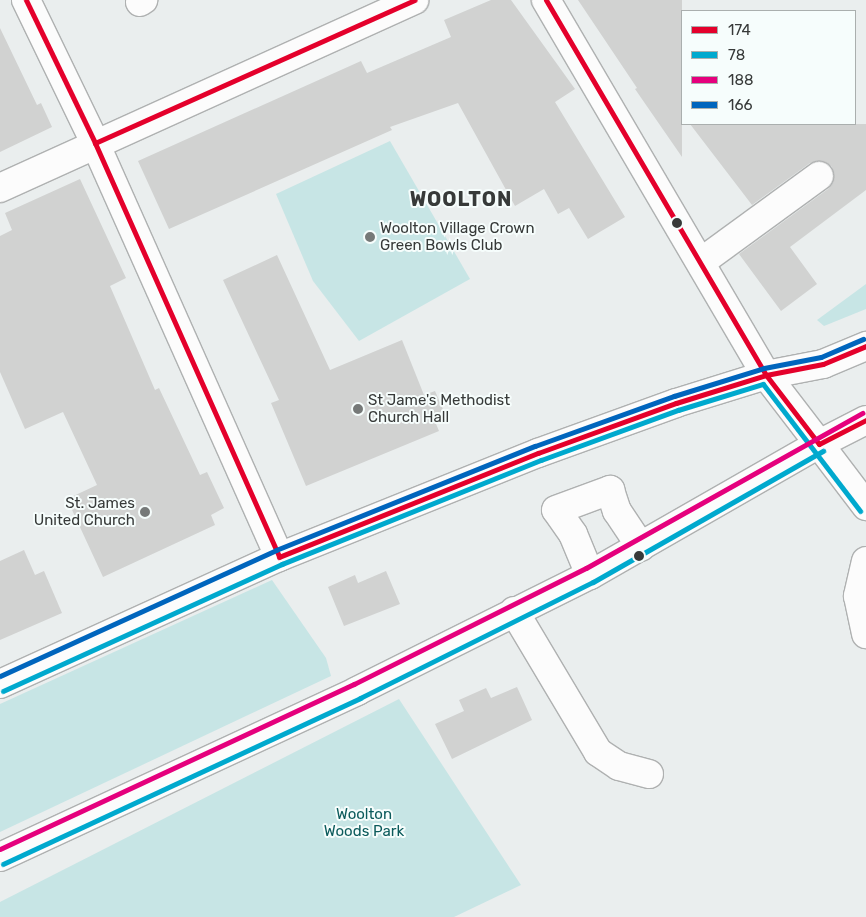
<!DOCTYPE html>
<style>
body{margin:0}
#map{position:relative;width:866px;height:917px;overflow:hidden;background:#eaeeee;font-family:Rubik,sans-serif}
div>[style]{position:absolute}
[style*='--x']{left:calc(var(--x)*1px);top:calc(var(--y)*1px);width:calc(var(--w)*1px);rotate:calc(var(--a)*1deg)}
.green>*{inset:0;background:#c7e5e5}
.building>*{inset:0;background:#d1d2d1}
.roads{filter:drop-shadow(1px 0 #afb1b1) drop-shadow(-1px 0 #afb1b1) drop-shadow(0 1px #afb1b1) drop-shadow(0 -1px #afb1b1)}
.minor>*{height:28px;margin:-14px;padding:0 14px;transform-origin:14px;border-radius:14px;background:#fcfcfc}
.major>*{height:28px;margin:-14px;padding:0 14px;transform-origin:14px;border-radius:14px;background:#fcfcfc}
.bus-1>*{height:5px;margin:-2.5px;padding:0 2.5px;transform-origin:2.5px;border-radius:2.5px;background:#e4002b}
.bus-2>*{height:5px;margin:-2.5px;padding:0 2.5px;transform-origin:2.5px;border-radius:2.5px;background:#00a9ce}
.bus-3>*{height:5px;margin:-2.5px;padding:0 2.5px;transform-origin:2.5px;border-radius:2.5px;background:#e5007d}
.bus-4>*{height:5px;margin:-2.5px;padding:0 2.5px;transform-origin:2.5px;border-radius:2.5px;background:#0065bd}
.dots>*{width:14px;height:14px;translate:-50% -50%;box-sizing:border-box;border:2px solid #f6fdfc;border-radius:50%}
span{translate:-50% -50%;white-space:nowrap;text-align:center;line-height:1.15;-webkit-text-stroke:4px #f6fdfc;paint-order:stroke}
.poi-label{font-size:15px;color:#373a39}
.left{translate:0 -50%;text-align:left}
.right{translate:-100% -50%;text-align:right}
.park-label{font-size:15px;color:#0c5b5c}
.district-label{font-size:20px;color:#373a39;font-weight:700;letter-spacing:1px}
.legend{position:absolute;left:681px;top:10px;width:175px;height:115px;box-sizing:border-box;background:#f6fdfc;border:1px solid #aaafae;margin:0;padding:6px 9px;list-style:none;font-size:15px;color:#373a39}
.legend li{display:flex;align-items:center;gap:10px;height:25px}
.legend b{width:25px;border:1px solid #aaafae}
</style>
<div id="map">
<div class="green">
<i style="clip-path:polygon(390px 141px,470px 279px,359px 341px,313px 281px,276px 194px)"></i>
<i style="clip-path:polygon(866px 284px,866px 309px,824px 326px,817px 320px)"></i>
<i style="clip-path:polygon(272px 580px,326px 658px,331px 676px,0 832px,0 704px)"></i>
<i style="clip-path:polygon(399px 699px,521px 885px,454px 917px,0 917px,0 902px)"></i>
</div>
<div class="building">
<i style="clip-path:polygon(491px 0,511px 0,575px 89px,555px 102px,625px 217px,588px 239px,569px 208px,558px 214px,544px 189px,515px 206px,458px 103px,390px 127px,392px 130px,169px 229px,138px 161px,361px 61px,367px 73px,451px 37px,444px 20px)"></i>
<i style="clip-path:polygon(578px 0,682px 0,682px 157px,635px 89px,637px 88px)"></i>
<i style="clip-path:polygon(0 28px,37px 105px,41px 103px,52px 127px,0 152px)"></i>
<i style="clip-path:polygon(690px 124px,866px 124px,866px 190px,790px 247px,817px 284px,781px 311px,739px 254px,828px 189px,833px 182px,832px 167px,825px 162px,810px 163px,752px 205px)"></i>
<i style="clip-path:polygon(80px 179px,126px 278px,110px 286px,155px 390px,159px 388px,200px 475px,207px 472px,224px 508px,211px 515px,215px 525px,103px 577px,67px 499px,97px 485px,63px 412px,25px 429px,0 372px,0 236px,12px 230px,5px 213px)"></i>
<i style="clip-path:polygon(277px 255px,330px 370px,402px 340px,424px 395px,435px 391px,445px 414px,434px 419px,439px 431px,306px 486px,271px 403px,279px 400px,223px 280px)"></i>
<i style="clip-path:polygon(24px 550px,35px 575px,44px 571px,62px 613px,0 640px,0 561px)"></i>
<i style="clip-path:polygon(386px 571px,400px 604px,344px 626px,328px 587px,355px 575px,358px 583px)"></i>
<i style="clip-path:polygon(517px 687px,532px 720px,452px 759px,435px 724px,464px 711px,459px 700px,486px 688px,491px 698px)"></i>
</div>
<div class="roads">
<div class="minor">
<i style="--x:26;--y:0;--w:159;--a:64.2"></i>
<i style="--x:95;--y:143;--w:453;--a:66"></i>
<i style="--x:140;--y:2;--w:4;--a:-34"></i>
<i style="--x:0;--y:188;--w:455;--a:-24.4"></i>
<i style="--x:701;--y:262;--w:146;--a:-36.1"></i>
<i style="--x:766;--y:375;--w:58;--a:-10.9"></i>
<i style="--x:823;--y:364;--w:47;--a:-22.7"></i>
<i style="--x:866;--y:420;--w:53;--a:152.9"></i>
<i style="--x:819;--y:444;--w:78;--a:52.8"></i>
<i style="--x:866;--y:561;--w:36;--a:103"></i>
<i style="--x:858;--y:596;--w:39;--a:78"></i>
<i style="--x:590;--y:575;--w:44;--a:-112.5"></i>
<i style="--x:573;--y:534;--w:29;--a:-125"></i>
<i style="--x:556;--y:510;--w:58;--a:-20.3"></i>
<i style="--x:610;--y:490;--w:22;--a:72"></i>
<i style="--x:617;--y:511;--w:43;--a:56.3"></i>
<i style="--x:514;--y:611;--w:164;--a:59.2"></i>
<i style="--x:598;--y:752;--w:25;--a:34"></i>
<i style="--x:619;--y:766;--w:31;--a:15"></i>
</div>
<div class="major">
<i style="--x:0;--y:684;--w:307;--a:-24.5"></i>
<i style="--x:279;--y:557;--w:279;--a:-21.9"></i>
<i style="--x:538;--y:453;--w:147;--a:-19.9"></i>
<i style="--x:676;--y:403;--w:94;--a:-17.3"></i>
<i style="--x:0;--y:857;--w:394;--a:-24.9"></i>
<i style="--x:357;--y:691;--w:260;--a:-26.5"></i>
<i style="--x:590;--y:575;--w:264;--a:-29.8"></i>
<i style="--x:819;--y:444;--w:87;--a:-127.5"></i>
<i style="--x:766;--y:375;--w:435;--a:-120.4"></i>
</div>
</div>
<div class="bus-1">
<i style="--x:26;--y:0;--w:159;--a:64.2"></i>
<i style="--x:95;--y:143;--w:453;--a:66"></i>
<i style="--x:279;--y:557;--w:279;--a:-21.9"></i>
<i style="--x:538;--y:453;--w:147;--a:-19.9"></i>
<i style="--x:676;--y:403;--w:94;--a:-17.3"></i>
<i style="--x:766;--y:375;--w:58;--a:-10.9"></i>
<i style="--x:823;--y:364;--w:47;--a:-22.7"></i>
<i style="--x:546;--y:0;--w:435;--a:59.6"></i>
<i style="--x:766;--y:375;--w:87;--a:52.5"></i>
<i style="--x:819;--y:444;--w:53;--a:-27.1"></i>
<i style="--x:95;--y:143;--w:350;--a:-24.1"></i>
</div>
<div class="bus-2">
<i style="--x:3;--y:691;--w:307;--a:-24.5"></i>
<i style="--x:282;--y:564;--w:279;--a:-21.9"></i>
<i style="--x:541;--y:460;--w:146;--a:-20.1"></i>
<i style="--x:678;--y:410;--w:89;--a:-17"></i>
<i style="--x:763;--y:384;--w:160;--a:52.6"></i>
<i style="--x:3;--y:864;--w:394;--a:-24.9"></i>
<i style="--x:360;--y:698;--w:260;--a:-26.5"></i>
<i style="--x:593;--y:582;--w:265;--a:-29.7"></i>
</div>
<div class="bus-3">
<i style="--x:0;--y:849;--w:391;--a:-25"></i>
<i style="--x:354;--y:684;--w:259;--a:-26.6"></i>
<i style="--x:586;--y:568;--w:317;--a:-29.3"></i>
</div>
<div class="bus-4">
<i style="--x:0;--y:676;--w:303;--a:-24.5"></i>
<i style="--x:276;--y:550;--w:279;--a:-21.9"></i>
<i style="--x:535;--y:446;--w:148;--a:-19.8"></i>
<i style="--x:674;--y:396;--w:94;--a:-17.3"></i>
<i style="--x:764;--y:368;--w:58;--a:-10.9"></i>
<i style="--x:821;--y:357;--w:46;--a:-23.2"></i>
</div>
<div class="dots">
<i style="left:677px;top:223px;background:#373a39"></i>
<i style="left:370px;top:237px;background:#767978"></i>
<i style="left:358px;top:409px;background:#767978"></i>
<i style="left:145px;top:512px;background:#767978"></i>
<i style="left:639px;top:556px;background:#373a39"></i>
</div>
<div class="poi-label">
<span class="left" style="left:380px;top:237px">Woolton Village Crown<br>Green Bowls Club</span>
<span class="left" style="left:368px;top:409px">St Jame's Methodist<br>Church Hall</span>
<span class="right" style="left:135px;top:512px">St. James<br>United Church</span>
</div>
<div class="park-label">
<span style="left:364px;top:823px">Woolton<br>Woods Park</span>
</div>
<div class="district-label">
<span style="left:461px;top:199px">WOOLTON</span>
</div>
<ul class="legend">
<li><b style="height:6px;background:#e4002b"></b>174</li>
<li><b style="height:6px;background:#00a9ce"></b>78</li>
<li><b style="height:6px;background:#e5007d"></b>188</li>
<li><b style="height:6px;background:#0065bd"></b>166</li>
</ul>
</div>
